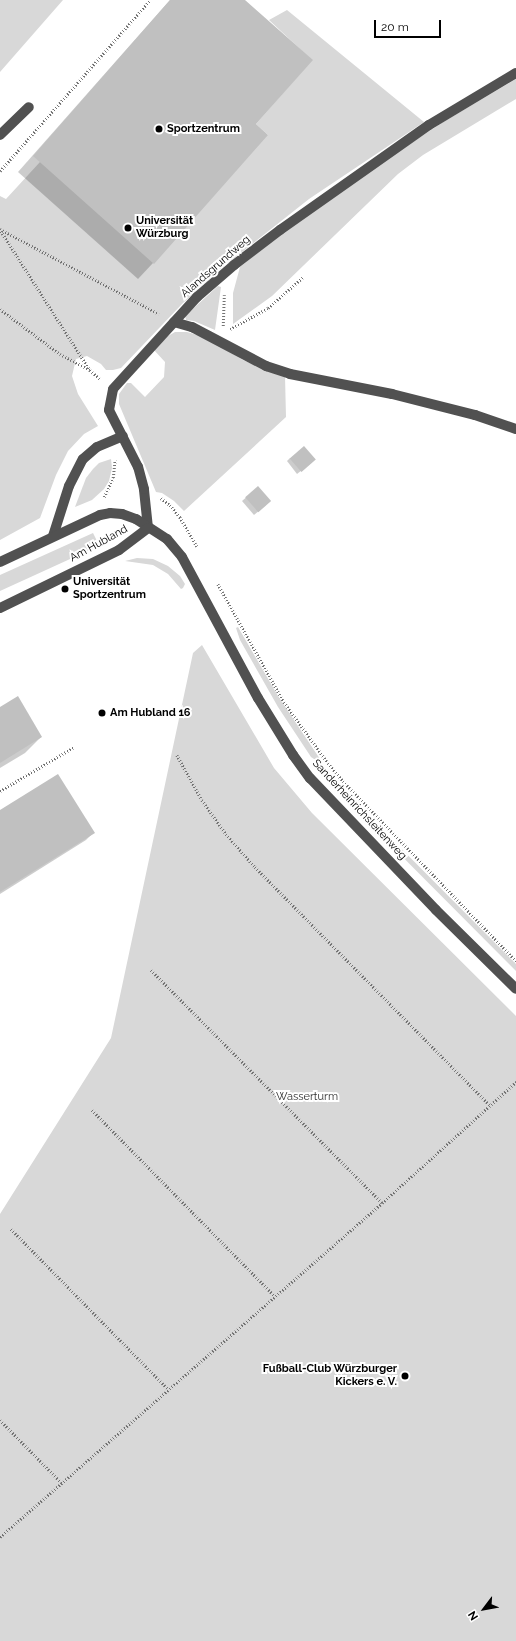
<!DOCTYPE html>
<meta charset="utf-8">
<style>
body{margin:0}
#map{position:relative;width:516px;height:1641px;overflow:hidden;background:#fff;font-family:Raleway,sans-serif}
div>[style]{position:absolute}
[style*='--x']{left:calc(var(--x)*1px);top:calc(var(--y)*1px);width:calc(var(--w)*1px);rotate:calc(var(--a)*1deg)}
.green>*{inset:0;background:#d8d8d8}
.shadow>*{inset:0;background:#0003}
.building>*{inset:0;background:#c0c0c0;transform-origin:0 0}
.path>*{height:2.5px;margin-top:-1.25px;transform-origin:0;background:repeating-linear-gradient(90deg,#737373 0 1px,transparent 0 3px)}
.minor>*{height:10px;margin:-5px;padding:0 5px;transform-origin:5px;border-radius:5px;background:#515151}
.dots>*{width:11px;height:11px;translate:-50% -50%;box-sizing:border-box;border:2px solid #fff;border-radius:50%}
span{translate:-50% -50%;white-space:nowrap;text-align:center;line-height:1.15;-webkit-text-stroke:4px #fff;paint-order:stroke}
.poi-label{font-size:11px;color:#000;font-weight:700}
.left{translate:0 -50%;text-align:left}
.right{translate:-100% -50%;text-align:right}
.street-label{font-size:11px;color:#000}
.park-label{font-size:11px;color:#2f2f2f}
.north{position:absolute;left:464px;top:1589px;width:40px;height:40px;-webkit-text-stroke:3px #fff;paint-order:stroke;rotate:238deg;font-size:11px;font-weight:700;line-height:16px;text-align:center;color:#000}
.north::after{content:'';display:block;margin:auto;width:14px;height:18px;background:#000;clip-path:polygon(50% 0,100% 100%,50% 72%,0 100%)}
.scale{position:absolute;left:374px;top:20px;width:67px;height:18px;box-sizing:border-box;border:2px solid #000;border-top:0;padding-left:5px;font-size:12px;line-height:14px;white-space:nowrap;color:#000;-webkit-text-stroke:3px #fff;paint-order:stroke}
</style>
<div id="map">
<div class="green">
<i style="clip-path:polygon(0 0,63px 0,0 72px)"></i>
<i style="clip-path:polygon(287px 10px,424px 122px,309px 199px,223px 267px,183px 303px,121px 368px,113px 370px,106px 370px,101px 364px,87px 356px,76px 359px,72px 376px,78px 394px,98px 426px,84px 434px,68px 451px,56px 475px,40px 518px,0 540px,0 196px,6px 199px,40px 162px,268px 135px,256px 124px,312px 60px,269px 20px)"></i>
<i style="clip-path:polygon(516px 79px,516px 99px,423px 155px,398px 174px,272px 296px,233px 324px,233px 293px,240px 267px,272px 241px,378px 165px,440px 124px)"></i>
<i style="clip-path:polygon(218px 286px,221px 287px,215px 330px,194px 321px,186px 320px,185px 316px)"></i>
<i style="clip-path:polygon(175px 332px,187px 332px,204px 337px,243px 360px,269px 371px,285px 376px,286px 417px,184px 511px,174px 501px,162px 493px,156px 492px,119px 404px,119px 394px,127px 383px,131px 383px,145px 397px,164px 377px,165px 362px,154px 350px,168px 336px)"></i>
<i style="clip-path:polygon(111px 459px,112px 468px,109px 481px,104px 489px,92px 500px,75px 507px,86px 478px,93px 469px,99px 463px)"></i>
<i style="clip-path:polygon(93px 533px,99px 545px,92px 549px,0 591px,0 575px)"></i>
<i style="clip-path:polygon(137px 558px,153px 559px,168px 566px,180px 576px,185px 584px,183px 588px,181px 589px,168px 574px,153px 565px,125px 561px)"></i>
<i style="clip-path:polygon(238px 627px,278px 696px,320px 759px,314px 759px,311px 757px,278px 707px,240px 640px,236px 628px)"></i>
<i style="clip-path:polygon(202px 645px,274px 768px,312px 813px,516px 1016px,516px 1641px,0 1641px,0 1214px,111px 1038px,193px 653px)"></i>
<i style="clip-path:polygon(331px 774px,352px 799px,516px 964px,516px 971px,338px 792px,331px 783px)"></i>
</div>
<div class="shadow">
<i style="clip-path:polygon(170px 0,244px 0,255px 124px,153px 263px,138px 279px,18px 172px)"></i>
<i style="clip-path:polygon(290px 458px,311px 463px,297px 474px,287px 461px)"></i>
<i style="clip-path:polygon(258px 487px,266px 505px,254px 515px,242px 501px)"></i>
<i style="clip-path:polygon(0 708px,41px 737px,25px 753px,0 768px)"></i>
<i style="clip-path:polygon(0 811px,93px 833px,86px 840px,0 894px)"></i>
</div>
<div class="building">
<i style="clip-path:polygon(170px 0,245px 0,313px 60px,256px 124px,268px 135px,154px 264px,33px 156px)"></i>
<i style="left:304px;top:446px;width:18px;height:19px;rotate:49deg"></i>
<i style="left:258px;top:486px;width:20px;height:17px;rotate:49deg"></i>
<i style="clip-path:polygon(18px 696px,42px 737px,0 763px,0 707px)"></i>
<i style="clip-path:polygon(58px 774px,95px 833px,0 892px,0 810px)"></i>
</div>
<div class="path">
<i style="--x:0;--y:171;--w:227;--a:-48.7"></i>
<i style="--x:0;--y:229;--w:180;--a:28.1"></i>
<i style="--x:1;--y:231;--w:165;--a:57.4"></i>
<i style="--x:0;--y:309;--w:75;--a:36.9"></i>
<i style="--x:60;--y:354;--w:34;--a:28"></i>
<i style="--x:90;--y:370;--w:13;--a:42"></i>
<i style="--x:223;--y:326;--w:31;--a:-88"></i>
<i style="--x:230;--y:329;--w:43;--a:-28.9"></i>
<i style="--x:268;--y:308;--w:47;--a:-41.5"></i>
<i style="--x:104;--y:497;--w:21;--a:-65"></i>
<i style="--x:113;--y:478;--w:18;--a:-84"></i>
<i style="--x:161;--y:498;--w:11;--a:38"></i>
<i style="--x:170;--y:505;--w:16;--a:50"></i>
<i style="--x:180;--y:517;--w:34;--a:60"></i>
<i style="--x:218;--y:584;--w:135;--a:60.8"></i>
<i style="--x:284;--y:702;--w:75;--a:54.2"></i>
<i style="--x:328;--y:763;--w:23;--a:50"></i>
<i style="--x:343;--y:781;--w:250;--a:46.1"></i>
<i style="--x:177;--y:755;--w:51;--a:60.9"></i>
<i style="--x:202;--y:800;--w:42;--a:54.8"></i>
<i style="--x:226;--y:834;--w:44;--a:48.7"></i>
<i style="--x:255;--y:867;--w:334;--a:45.4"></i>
<i style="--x:0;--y:791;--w:86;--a:-30.7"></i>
<i style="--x:151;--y:970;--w:328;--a:45.2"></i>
<i style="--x:92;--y:1110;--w:261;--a:45.5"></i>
<i style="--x:11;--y:1229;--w:224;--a:45.5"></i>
<i style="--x:0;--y:1420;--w:88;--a:45.5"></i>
<i style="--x:0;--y:1537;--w:507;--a:-41.16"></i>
<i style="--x:382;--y:1203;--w:181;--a:-42.1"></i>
</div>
<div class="minor">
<i style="--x:0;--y:135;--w:40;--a:-44"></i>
<i style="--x:174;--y:322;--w:19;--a:16"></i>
<i style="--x:192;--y:327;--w:84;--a:27.8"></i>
<i style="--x:266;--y:366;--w:25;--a:18"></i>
<i style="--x:290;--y:374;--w:104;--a:11.1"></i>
<i style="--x:392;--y:394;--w:86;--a:14.2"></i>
<i style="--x:475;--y:415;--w:43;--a:18.9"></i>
<i style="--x:148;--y:528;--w:39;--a:-96"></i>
<i style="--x:144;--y:489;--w:23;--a:-105"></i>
<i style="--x:138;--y:467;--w:64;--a:-117"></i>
<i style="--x:109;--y:410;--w:21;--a:-79"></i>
<i style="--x:113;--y:389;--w:125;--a:-47.6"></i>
<i style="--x:197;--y:297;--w:49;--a:-40.9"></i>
<i style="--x:234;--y:265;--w:58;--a:-37.3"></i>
<i style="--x:280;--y:230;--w:182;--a:-35.2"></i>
<i style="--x:429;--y:125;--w:101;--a:-30.9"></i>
<i style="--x:53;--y:536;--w:52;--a:-72.3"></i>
<i style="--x:69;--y:486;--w:30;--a:-63"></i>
<i style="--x:83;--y:459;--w:18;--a:-41"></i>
<i style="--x:97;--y:447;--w:28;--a:-23"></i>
<i style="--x:0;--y:562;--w:110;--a:-25.2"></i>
<i style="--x:100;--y:515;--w:10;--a:-11"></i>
<i style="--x:110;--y:513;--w:12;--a:5"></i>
<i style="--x:122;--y:514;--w:15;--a:20"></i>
<i style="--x:136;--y:519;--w:37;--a:33"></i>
<i style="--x:167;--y:539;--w:23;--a:50"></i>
<i style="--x:182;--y:557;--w:160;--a:61.7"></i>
<i style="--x:258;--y:698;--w:67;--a:58.4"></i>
<i style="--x:293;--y:755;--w:29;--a:54"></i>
<i style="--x:310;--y:778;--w:182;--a:46.3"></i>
<i style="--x:436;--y:910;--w:112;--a:44.6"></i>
<i style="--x:0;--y:608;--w:132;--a:-26"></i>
<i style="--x:119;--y:550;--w:36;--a:-37"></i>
</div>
<div class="dots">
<i style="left:159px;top:129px;background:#000"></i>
<i style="left:128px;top:228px;background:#000"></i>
<i style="left:65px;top:589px;background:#000"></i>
<i style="left:102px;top:713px;background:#000"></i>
<i style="left:405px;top:1376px;background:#000"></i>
</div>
<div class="poi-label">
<span class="left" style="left:167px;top:129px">Sportzentrum</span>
<span class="left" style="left:136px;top:228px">Universität<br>Würzburg</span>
<span class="left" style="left:73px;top:589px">Universität<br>Sportzentrum</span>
<span class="left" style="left:110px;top:713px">Am Hubland 16</span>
<span class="right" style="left:397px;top:1376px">Fußball-Club Würzburger<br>Kickers e. V.</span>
</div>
<div class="street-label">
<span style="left:216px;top:267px;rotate:-41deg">Alandsgrundweg</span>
<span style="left:99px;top:544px;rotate:-29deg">Am Hubland</span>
<span style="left:359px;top:810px;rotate:47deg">Sanderheinrichsleitenweg</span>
</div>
<div class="park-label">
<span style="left:307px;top:1097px">Wasserturm</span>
</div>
<div class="north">N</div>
<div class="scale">20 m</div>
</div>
